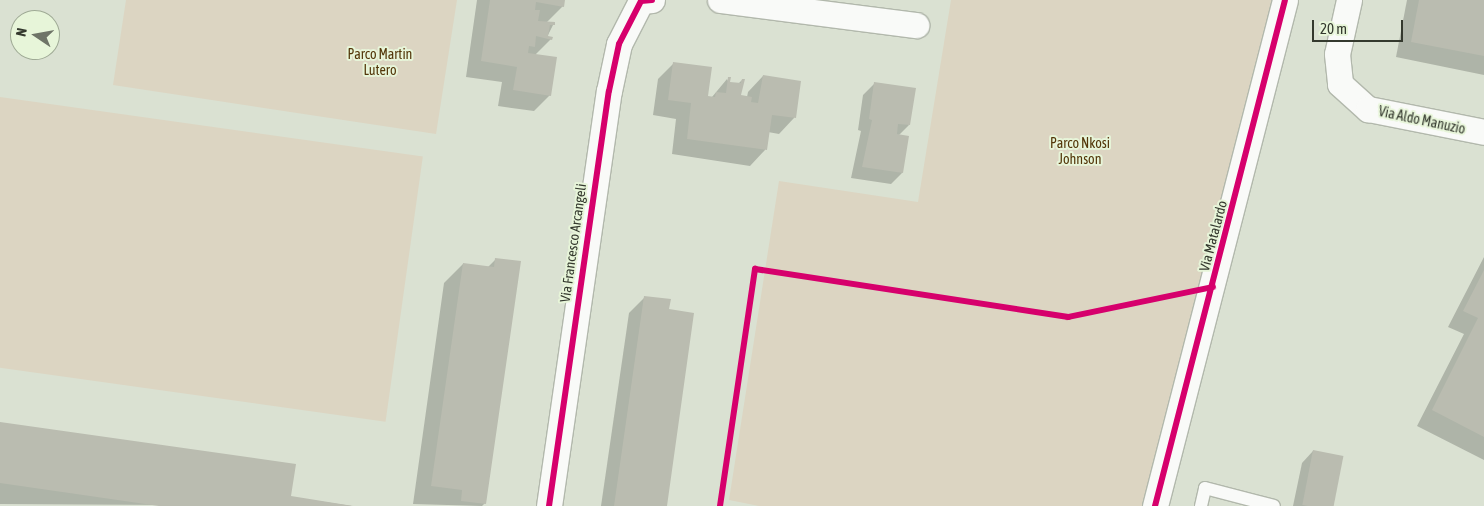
<!DOCTYPE html>
<style>
body{margin:0}
#map{position:relative;width:1484px;height:506px;overflow:hidden;background:#dae1d2;font-family:"Asap Condensed",sans-serif}
div>[style]{position:absolute}
[style*='--x']{left:calc(var(--x)*1px);top:calc(var(--y)*1px);width:calc(var(--w)*1px);rotate:calc(var(--a)*1deg)}
.green>*{inset:0;background:#dcd5c2;transform-origin:0 0}
.shadow>*{inset:0;background:#0003}
.building>*{inset:0;background:#babcb0;transform-origin:0 0}
.roads{filter:drop-shadow(1px 0 #b2b8ac) drop-shadow(-1px 0 #b2b8ac) drop-shadow(0 1px #b2b8ac) drop-shadow(0 -1px #b2b8ac)}
.lane>*{height:12px;margin:-6px;padding:0 6px;transform-origin:6px;border-radius:6px;background:#f9faf8}
.street>*{height:25px;margin:-12.5px;padding:0 12.5px;transform-origin:12.5px;border-radius:12.5px;background:#f9faf8}
.cycleway>*{height:6px;margin:-3px;padding:0 3px;transform-origin:3px;border-radius:3px;background:#d6006c}
span{translate:-50% -50%;white-space:nowrap;text-align:center;line-height:1.15;-webkit-text-stroke:4px #e7f5d9;paint-order:stroke}
.park-label{font-size:14px;color:#533609}
.street-label{font-size:14px;color:#34392e}
.north{position:absolute;left:10px;top:10px;width:50px;height:50px;box-sizing:border-box;background:#e7f5d9;border:1px solid #9faa95;border-radius:50%;rotate:282deg;font-size:14px;font-weight:700;line-height:20px;text-align:center;color:#34392e}
.north::after{content:'';display:block;margin:auto;width:18px;height:22px;background:#6e7467;clip-path:polygon(50% 0,100% 100%,50% 72%,0 100%)}
.scale{position:absolute;left:1312px;top:20px;width:91px;height:22px;box-sizing:border-box;border:2px solid #34392e;border-top:0;padding-left:6px;font-size:15px;line-height:18px;white-space:nowrap;color:#34392e;-webkit-text-stroke:4px #e7f5d9;paint-order:stroke}
</style>
<div id="map">
<div class="green">
<i style="clip-path:polygon(126px 0,457px 0,436px 134px,113px 85px)"></i>
<i style="clip-path:polygon(951px 0,1274px 0,1143px 506px,759px 506px,729px 500px,779px 181px,918px 202px)"></i>
<i style="left:0;top:97px;width:427px;height:268px;rotate:8deg"></i>
</div>
<div class="shadow">
<i style="clip-path:polygon(477px 0,564px 0,563px 6px,546px 23px,553px 25px,547px 37px,551px 39px,535px 55px,550px 95px,534px 111px,498px 106px,502px 82px,466px 77px)"></i>
<i style="clip-path:polygon(1407px 0,1484px 0,1484px 75px,1396px 57px)"></i>
<i style="clip-path:polygon(674px 63px,707px 97px,712px 97px,727px 79px,729px 83px,738px 84px,742px 80px,740px 96px,747px 97px,748px 92px,763px 76px,800px 82px,794px 118px,779px 134px,768px 132px,765px 150px,750px 166px,672px 154px,676px 119px,653px 115px,658px 79px)"></i>
<i style="clip-path:polygon(875px 83px,909px 125px,898px 136px,902px 173px,891px 184px,851px 178px,861px 131px,858px 130px,863px 95px)"></i>
<i style="clip-path:polygon(1484px 257px,1484px 460px,1417px 426px,1464px 334px,1448px 327px)"></i>
<i style="clip-path:polygon(496px 259px,485px 503px,482px 506px,413px 504px,444px 283px,463px 264px,487px 268px)"></i>
<i style="clip-path:polygon(645px 297px,665px 506px,601px 506px,629px 313px)"></i>
<i style="clip-path:polygon(0 423px,290px 497px,352px 506px,0 504px)"></i>
<i style="clip-path:polygon(1313px 451px,1342px 457px,1332px 506px,1293px 506px,1302px 463px)"></i>
</div>
<div class="building">
<i style="clip-path:polygon(490px 0,565px 0,564px 7px,536px 2px,535px 10px,540px 10px,538px 21px,555px 22px,555px 25px,550px 25px,548px 36px,553px 37px,552px 40px,536px 36px,535px 47px,529px 46px,528px 53px,557px 57px,551px 96px,513px 90px,517px 67px,481px 61px)"></i>
<i style="clip-path:polygon(1419px 0,1484px 0,1484px 56px,1411px 42px)"></i>
<i style="clip-path:polygon(673px 62px,712px 67px,708px 96px,715px 97px,716px 92px,726px 93px,728px 77px,731px 77px,730px 82px,741px 83px,742px 79px,745px 79px,741px 95px,752px 97px,751px 102px,758px 103px,763px 75px,801px 81px,796px 118px,772px 115px,767px 150px,687px 139px,691px 103px,668px 100px)"></i>
<i style="clip-path:polygon(874px 82px,916px 88px,910px 125px,898px 124px,897px 134px,909px 136px,903px 173px,862px 167px,872px 120px,869px 119px)"></i>
<i style="clip-path:polygon(495px 258px,521px 261px,486px 504px,461px 501px,462px 490px,431px 486px,463px 263px,494px 267px)"></i>
<i style="clip-path:polygon(1484px 270px,1484px 437px,1432px 410px,1478px 318px,1463px 311px)"></i>
<i style="clip-path:polygon(644px 296px,671px 299px,669px 309px,694px 313px,667px 506px,614px 506px)"></i>
<i style="clip-path:polygon(0 422px,296px 464px,291px 496px,353px 506px,159px 506px,0 483px)"></i>
<i style="left:1313px;top:450px;width:31px;height:56px;rotate:11deg"></i>
</div>
<div class="roads">
<div class="lane">
<i style="--x:1201;--y:506;--w:18;--a:-77"></i>
<i style="--x:1205;--y:488;--w:71;--a:14.6"></i>
</div>
<div class="street">
<i style="--x:720;--y:0;--w:198;--a:7.3"></i>
<i style="--x:1349;--y:0;--w:55;--a:102.5"></i>
<i style="--x:1337;--y:54;--w:30;--a:84"></i>
<i style="--x:1340;--y:84;--w:38;--a:42"></i>
<i style="--x:1368;--y:109;--w:118;--a:11.2"></i>
<i style="--x:549;--y:506;--w:419;--a:-81.8"></i>
<i style="--x:609;--y:91;--w:48;--a:-78"></i>
<i style="--x:619;--y:44;--w:48;--a:-62.9"></i>
<i style="--x:641;--y:1;--w:11;--a:-5"></i>
<i style="--x:1155;--y:506;--w:522;--a:-75.59"></i>
</div>
</div>
<div class="cycleway">
<i style="--x:549;--y:506;--w:419;--a:-81.8"></i>
<i style="--x:609;--y:91;--w:48;--a:-78"></i>
<i style="--x:619;--y:44;--w:48;--a:-62.9"></i>
<i style="--x:641;--y:1;--w:11;--a:-5"></i>
<i style="--x:720;--y:506;--w:240;--a:-81.6"></i>
<i style="--x:755;--y:269;--w:317;--a:8.7"></i>
<i style="--x:1068;--y:317;--w:148;--a:-11.7"></i>
<i style="--x:1155;--y:506;--w:522;--a:-75.59"></i>
</div>
<div class="park-label">
<span style="left:380px;top:62px">Parco Martin<br>Lutero</span>
<span style="left:1080px;top:151px">Parco Nkosi<br>Johnson</span>
</div>
<div class="street-label">
<span style="left:1422px;top:120px;rotate:12deg">Via Aldo Manuzio</span>
<span style="left:1213px;top:236px;rotate:-75deg">Via Matalardo</span>
<span style="left:573px;top:243px;rotate:-82deg">Via Francesco Arcangeli</span>
</div>
<div class="north">N</div>
<div class="scale">20 m</div>
</div>
